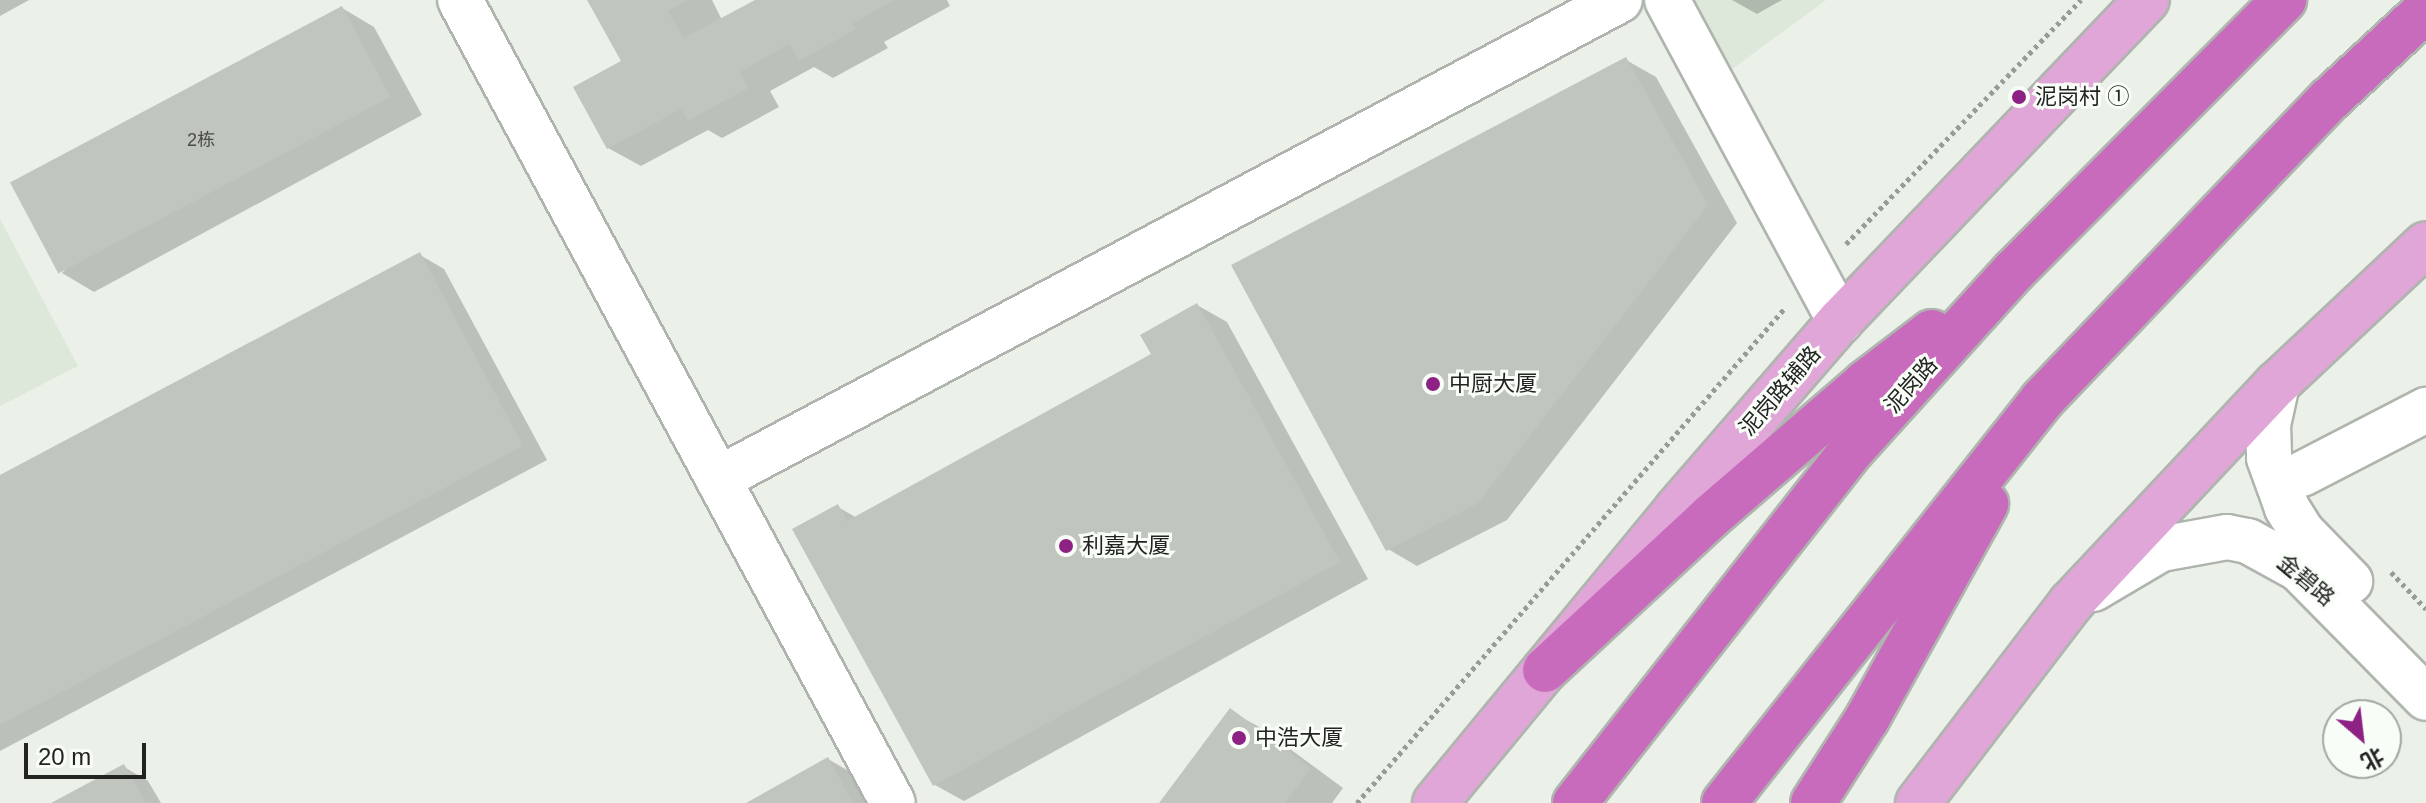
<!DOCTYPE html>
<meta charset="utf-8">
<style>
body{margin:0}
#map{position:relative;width:2426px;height:803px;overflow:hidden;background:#ebf0e9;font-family:Arial,"Noto Sans SC",sans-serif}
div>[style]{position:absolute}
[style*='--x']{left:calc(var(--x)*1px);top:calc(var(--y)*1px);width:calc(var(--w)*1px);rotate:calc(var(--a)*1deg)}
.built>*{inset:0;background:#dde8da}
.shadow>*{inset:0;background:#0003}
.building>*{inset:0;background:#c0c5be;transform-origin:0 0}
.path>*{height:5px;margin-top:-2.5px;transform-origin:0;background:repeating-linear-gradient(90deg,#989c97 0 4px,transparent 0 8px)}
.roads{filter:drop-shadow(2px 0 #afb5ae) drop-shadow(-2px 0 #afb5ae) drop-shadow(0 2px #afb5ae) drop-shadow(0 -2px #afb5ae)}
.minor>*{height:44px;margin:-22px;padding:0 22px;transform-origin:22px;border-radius:22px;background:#fff}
.major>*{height:44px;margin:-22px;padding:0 22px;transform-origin:22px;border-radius:22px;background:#dfa6d7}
.highway>*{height:44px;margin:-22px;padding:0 22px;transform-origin:22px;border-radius:22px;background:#c96bbd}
.dots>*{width:22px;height:22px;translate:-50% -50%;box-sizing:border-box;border:4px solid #f8fef7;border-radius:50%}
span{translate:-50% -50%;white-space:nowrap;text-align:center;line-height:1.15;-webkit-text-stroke:6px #f8fef7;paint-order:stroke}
.number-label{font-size:18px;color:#4a4c49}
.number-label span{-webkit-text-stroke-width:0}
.poi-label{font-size:22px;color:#222422}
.left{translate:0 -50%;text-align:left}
.street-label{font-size:22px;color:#222422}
.north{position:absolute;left:2322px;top:699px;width:80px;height:80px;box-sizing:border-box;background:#f8fef7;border:2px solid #a2a7a2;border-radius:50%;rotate:152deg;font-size:22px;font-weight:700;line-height:32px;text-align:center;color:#222422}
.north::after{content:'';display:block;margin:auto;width:28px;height:36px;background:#8e2184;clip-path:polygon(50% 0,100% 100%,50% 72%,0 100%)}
.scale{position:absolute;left:24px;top:743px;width:122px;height:36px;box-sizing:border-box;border:4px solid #222422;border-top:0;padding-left:10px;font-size:24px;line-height:28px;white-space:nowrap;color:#222422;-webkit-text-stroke:6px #f8fef7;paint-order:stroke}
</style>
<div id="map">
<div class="built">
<i style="clip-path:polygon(1694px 0,1826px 0,1732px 69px)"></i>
<i style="clip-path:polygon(0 219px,78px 366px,0 406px)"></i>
</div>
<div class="shadow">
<i style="clip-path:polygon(0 0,29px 0,0 16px)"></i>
<i style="clip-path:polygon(590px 0,712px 0,722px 20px,759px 0,947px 0,950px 6px,884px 42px,888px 48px,833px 78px,814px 67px,770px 91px,779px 107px,722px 138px,708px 130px,641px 166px,608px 148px,623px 62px)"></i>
<i style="clip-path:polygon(1732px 0,1782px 0,1757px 14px)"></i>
<i style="clip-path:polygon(342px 8px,374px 27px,422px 115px,94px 292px,62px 273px)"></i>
<i style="clip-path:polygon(1626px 60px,1656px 77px,1737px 223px,1507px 520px,1417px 566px,1388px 549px)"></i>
<i style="clip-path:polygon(420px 255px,444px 269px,547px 460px,0 751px,0 478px)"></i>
<i style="clip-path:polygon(1197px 305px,1227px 322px,1368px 579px,964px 801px,935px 785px,838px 507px,857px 518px,1154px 355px)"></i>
<i style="clip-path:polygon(1230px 711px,1263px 729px,1343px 788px,1332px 803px,1161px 803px)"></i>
<i style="clip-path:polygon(828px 759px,852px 773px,868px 803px,750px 803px)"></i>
<i style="clip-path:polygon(124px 767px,148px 781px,161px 803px,55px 803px)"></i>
</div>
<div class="building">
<i style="clip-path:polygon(587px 0,688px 0,668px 11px,684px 38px,755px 0,895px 0,853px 23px,856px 29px,799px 61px,790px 44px,739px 72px,748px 88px,688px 121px,681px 109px,607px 149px,573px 87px,621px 61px)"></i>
<i style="left:342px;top:6px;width:103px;height:376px;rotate:62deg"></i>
<i style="clip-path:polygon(1626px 57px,1708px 205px,1478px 503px,1386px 551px,1231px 265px)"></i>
<i style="clip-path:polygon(420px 252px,523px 446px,0 725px,0 475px)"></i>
<i style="clip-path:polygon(1197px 303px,1340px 562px,933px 786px,792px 529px,838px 504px,847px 521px,1151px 354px,1140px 335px)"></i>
<i style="clip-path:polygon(1230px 708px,1311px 768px,1285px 803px,1159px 803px)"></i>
<i style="clip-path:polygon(828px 757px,853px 803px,746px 803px)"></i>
<i style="clip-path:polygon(124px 764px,146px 803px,51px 803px)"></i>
</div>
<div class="path">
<i style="--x:1846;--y:244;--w:339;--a:-46.1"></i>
<i style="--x:2391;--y:572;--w:51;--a:46.6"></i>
<i style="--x:1357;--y:803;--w:653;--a:-49.16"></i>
</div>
<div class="roads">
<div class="minor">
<i style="--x:460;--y:0;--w:912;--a:61.67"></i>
<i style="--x:1667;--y:0;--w:365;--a:61.7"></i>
<i style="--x:2277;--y:384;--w:42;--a:102.4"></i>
<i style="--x:2268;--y:425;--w:33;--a:88"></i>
<i style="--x:2269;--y:458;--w:29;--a:70"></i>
<i style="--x:2279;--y:485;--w:24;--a:71"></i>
<i style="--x:2287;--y:508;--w:28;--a:58"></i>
<i style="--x:2302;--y:532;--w:69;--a:45.6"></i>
<i style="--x:2302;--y:474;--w:140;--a:-27.3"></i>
<i style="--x:718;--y:479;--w:1021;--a:-27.97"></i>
<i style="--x:2093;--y:589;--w:79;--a:-30.5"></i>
<i style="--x:2161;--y:549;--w:67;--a:-10.3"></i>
<i style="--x:2227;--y:537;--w:21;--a:11"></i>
<i style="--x:2248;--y:541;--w:58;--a:28.8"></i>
<i style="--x:2299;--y:569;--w:181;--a:45.4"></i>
</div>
<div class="major">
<i style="--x:1435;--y:803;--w:381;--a:-50.5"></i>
<i style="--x:1677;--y:509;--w:249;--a:-49.1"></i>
<i style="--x:1840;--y:321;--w:444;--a:-46.3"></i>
<i style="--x:1918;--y:803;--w:252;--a:-52.6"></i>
<i style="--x:2071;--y:603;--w:301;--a:-46.8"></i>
<i style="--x:2277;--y:384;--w:204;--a:-43.2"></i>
</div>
<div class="highway">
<i style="--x:1545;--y:670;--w:225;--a:-42.8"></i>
<i style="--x:1710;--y:517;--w:205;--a:-40.8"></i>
<i style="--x:1865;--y:383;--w:84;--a:-37.3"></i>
<i style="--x:1575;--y:803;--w:449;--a:-51.9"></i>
<i style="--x:1852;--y:450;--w:241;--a:-47.9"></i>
<i style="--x:2014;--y:271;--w:383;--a:-45.1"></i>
<i style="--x:1724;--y:803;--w:513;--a:-51.72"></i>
<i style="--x:2042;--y:400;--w:417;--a:-46.3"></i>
<i style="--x:2330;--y:99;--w:131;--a:-42.8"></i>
<i style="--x:1813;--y:803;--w:100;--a:-57.3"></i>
<i style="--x:1867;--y:719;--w:246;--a:-61"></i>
</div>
</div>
<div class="dots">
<i style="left:2019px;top:97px;background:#8e2184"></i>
<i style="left:1433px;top:384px;background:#8e2184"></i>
<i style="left:1066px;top:546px;background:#8e2184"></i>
<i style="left:1239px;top:738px;background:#8e2184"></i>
</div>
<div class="number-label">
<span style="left:201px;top:140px">2栋</span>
</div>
<div class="poi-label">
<span class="left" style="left:2035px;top:97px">泥岗村 ①</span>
<span class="left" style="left:1449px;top:384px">中厨大厦</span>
<span class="left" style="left:1082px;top:546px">利嘉大厦</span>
<span class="left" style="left:1255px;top:738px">中浩大厦</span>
</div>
<div class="street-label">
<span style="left:1911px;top:385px;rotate:-48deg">泥岗路</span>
<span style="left:1780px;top:391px;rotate:-49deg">泥岗路辅路</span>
<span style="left:2306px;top:580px;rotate:40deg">金碧路</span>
</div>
<div class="north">北</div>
<div class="scale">20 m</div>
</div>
